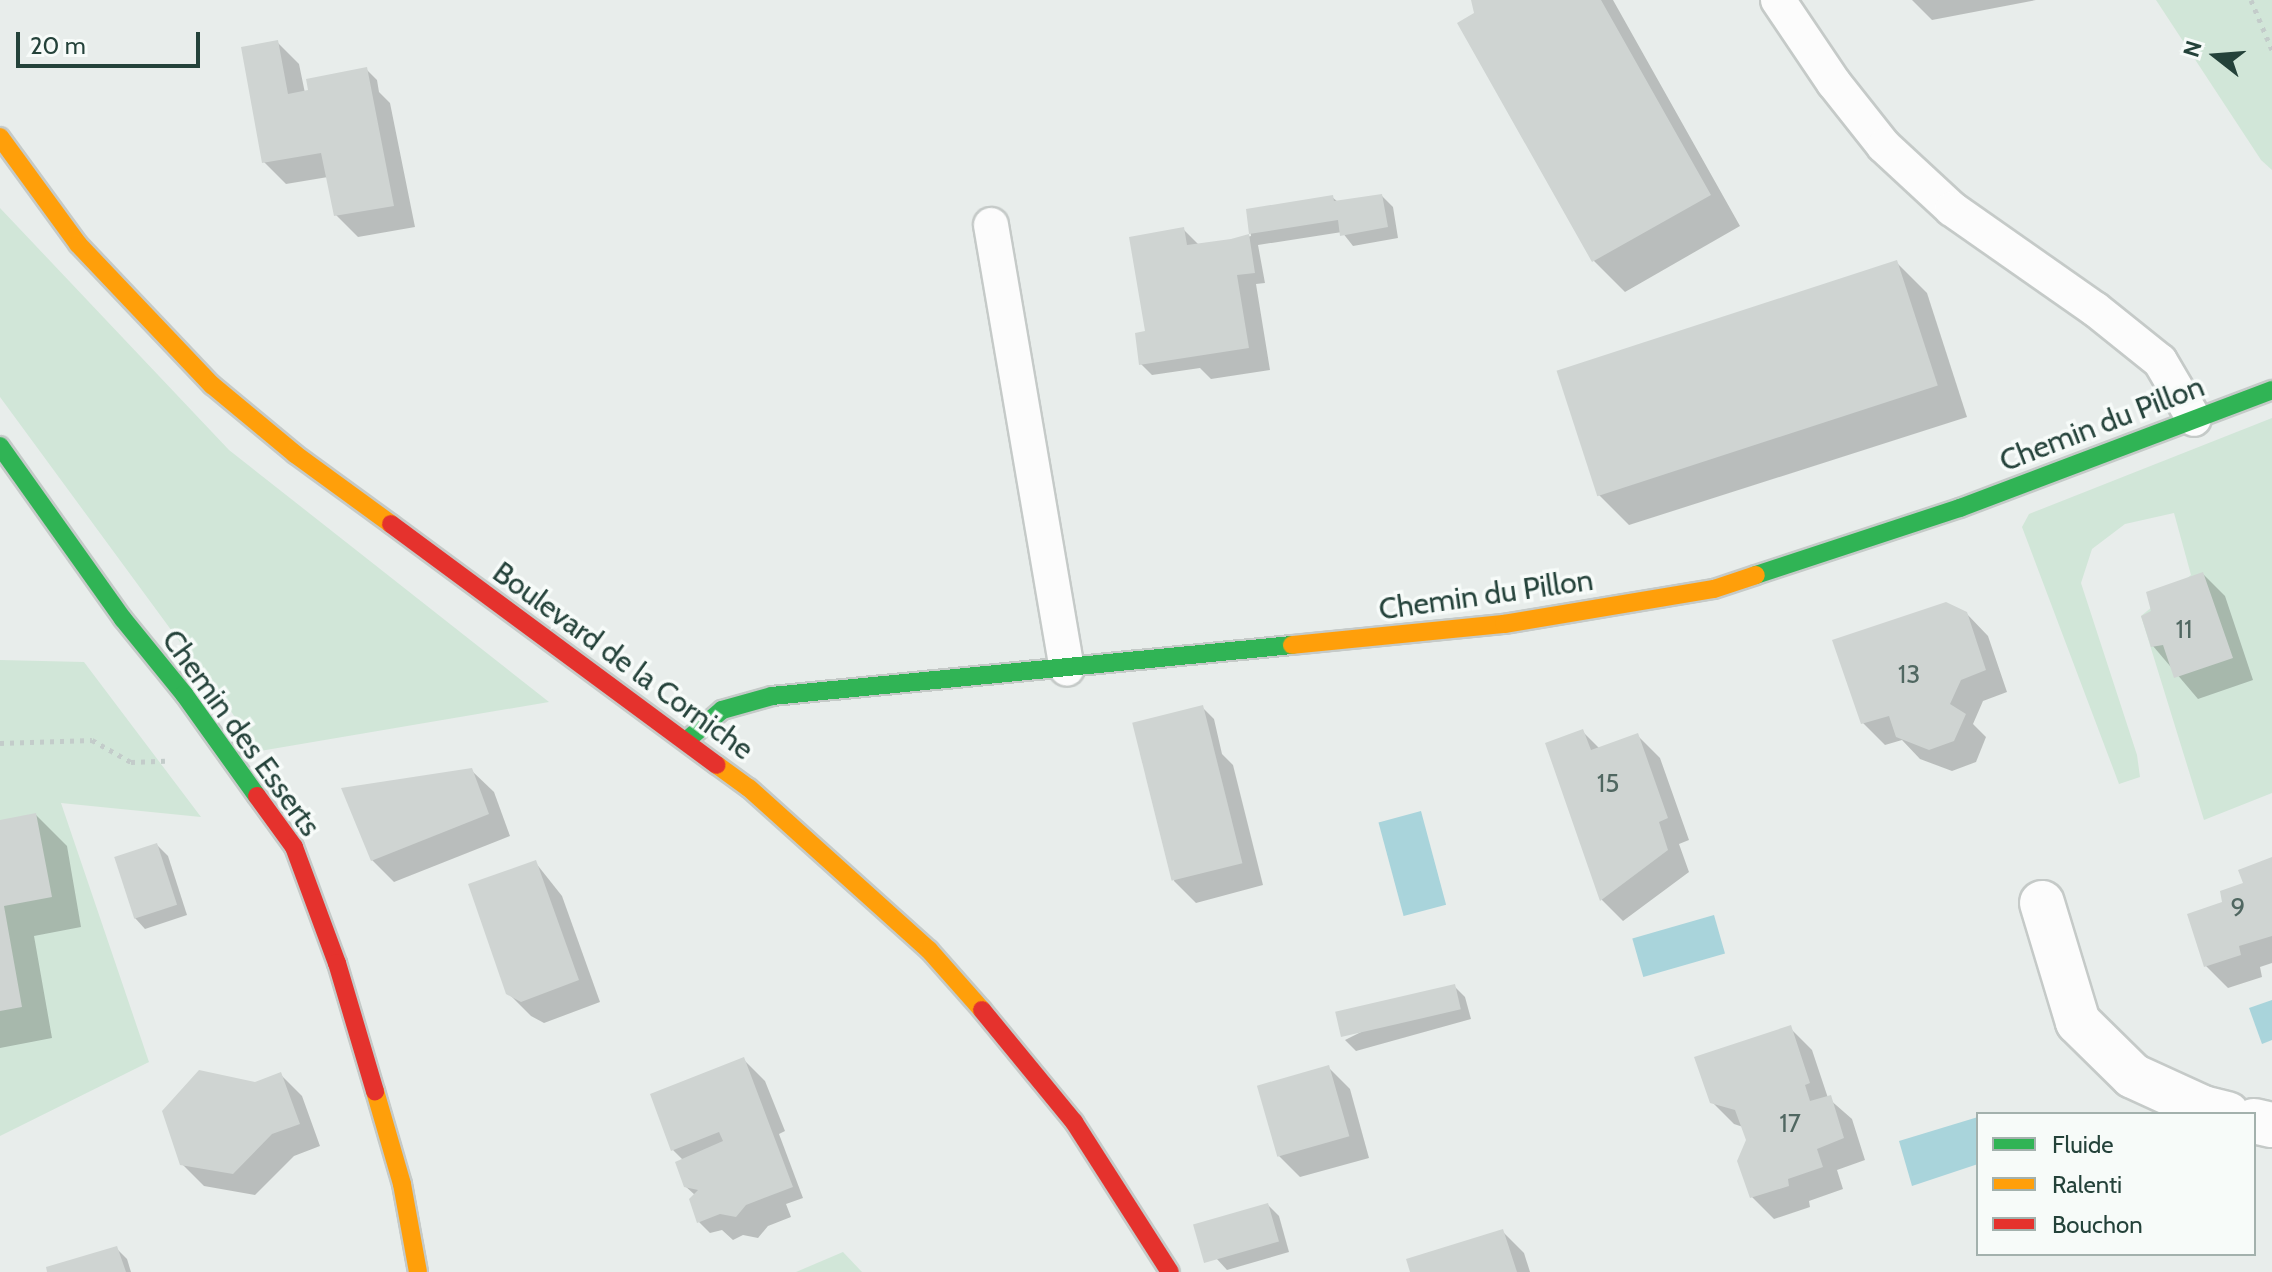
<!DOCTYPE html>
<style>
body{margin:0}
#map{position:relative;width:2272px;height:1272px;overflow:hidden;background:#e8edeb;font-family:Cabin,sans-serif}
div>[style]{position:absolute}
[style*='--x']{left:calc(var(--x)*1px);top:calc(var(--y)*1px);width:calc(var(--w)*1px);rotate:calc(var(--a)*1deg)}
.green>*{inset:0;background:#d1e6d8}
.water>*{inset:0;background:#a9d4db;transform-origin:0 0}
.shadow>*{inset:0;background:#0003}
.building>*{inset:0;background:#cfd4d2;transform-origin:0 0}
.path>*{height:5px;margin-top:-2.5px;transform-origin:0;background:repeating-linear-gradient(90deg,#c3ccca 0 4px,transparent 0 10px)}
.roads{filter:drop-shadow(2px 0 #c5cac8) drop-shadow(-2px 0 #c5cac8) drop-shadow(0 2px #c5cac8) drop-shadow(0 -2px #c5cac8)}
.lane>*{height:34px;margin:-17px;padding:0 17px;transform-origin:17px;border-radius:17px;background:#fcfcfc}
.street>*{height:44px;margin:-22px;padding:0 22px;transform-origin:22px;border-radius:22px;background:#fcfcfc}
.fast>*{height:18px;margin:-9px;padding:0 9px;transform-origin:9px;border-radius:9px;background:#30b455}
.slow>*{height:18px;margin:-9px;padding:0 9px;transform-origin:9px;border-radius:9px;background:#ff9f0a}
.jam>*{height:18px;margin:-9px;padding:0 9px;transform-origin:9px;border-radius:9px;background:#e5322d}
span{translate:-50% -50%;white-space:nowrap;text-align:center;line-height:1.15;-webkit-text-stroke:7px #f7fbf9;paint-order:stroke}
.number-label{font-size:26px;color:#506761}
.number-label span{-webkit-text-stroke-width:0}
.street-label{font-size:30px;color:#24423a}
.legend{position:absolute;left:1976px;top:1112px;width:280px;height:144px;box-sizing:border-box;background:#f7fbf9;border:2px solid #a3b1ad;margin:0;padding:10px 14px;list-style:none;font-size:24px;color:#24423a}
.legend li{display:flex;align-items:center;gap:16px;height:40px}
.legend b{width:40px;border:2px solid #a3b1ad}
.north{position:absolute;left:2176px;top:16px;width:80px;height:80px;-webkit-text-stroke:6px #f7fbf9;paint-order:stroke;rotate:287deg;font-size:22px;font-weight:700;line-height:32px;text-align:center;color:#24423a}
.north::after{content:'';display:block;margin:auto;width:28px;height:36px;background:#24423a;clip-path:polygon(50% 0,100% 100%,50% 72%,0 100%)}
.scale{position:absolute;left:16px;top:32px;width:184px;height:36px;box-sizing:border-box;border:4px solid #24423a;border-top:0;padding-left:10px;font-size:24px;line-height:28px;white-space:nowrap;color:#24423a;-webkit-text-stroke:6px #f7fbf9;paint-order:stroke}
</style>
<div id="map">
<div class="green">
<i style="clip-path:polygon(2156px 0,2272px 0,2272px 170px,2261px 160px)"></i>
<i style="clip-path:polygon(0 208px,229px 450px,549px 702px,260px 751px,0 397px)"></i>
<i style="clip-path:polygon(2272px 418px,2272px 793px,2204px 820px,2141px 616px,2191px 575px,2174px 513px,2125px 524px,2092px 549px,2081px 583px,2137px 755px,2140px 777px,2119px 784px,2022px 527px,2029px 514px)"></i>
<i style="clip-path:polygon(0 660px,84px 662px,201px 817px,61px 803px,149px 1062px,0 1136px)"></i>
<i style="clip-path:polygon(843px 1252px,862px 1272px,796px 1272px)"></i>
</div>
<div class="water">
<i style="left:1421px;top:811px;width:97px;height:44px;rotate:75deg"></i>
<i style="left:1714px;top:915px;width:40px;height:85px;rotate:74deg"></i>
<i style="clip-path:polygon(2272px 1000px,2272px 1040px,2262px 1044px,2249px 1008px)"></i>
<i style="clip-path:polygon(1978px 1117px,1978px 1164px,1912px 1186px,1899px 1141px)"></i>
</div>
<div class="shadow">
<i style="clip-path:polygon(1473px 0,1613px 0,1740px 226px,1625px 292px,1594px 261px,1460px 24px,1477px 14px)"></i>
<i style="clip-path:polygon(1912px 0,2036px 0,1932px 20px)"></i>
<i style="clip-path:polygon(277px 42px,299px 64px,305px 93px,366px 69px,377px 80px,379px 92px,390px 103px,415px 227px,358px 237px,336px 215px,328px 177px,286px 184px,264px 162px)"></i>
<i style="clip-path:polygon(1382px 196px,1393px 207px,1398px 238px,1353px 246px,1342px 232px,1258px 245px,1265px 283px,1256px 284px,1270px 370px,1211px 379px,1200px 368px,1152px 375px,1141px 364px,1183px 229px,1200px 246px,1232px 241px,1251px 236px,1248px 211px,1332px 197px,1338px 202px)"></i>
<i style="clip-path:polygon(1896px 262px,1927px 293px,1967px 417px,1629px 525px,1598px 494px)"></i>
<i style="clip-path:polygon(2203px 574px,2225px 596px,2253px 680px,2198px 699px,2153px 646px,2153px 612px)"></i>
<i style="clip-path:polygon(1966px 613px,1988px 636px,2007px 692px,1983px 701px,1973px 724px,1986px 737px,1976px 762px,1952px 771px,1920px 759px,1902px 740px,1885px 745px,1863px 723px)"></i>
<i style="clip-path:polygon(1203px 708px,1214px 719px,1222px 754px,1233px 765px,1263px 885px,1196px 903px,1174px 881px)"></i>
<i style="clip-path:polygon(1582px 731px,1600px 749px,1638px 736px,1660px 758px,1689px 840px,1679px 844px,1689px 872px,1623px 921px,1602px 900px,1548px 744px)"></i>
<i style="clip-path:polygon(471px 770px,494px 792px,510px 836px,394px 882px,372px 860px)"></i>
<i style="clip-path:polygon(36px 815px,67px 846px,81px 927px,34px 936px,52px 1038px,0 1048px,0 822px)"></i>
<i style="clip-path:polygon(157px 845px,168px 856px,187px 915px,145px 929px,135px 918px)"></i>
<i style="clip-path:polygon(2272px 859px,2272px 963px,2260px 967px,2262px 977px,2228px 988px,2206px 966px,2224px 903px)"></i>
<i style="clip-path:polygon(535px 862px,562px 896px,600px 1002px,544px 1023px,531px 1016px,508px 993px)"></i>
<i style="clip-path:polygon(1454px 986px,1465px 997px,1471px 1019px,1356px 1051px,1345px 1040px)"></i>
<i style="clip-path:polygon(1790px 1028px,1812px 1050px,1828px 1098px,1852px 1119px,1865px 1160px,1837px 1170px,1843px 1189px,1809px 1201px,1810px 1207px,1774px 1219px,1752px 1197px,1748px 1140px,1743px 1127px,1734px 1124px,1712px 1102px)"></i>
<i style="clip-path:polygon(743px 1059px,765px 1081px,785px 1131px,779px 1134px,803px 1198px,786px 1204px,791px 1217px,768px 1226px,758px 1238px,743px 1235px,733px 1240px,722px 1230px,710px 1233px,699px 1222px,695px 1195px,685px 1186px,683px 1160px,673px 1150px)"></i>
<i style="clip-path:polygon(1328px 1067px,1350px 1089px,1369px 1158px,1300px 1177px,1278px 1155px)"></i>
<i style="clip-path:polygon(280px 1074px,302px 1096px,320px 1146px,294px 1156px,255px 1195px,204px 1186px,182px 1164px,255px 1084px)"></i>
<i style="clip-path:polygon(1268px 1205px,1279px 1216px,1289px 1252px,1227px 1270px,1216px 1258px)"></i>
<i style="clip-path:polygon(1502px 1231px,1524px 1253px,1530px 1272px,1412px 1272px)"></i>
<i style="clip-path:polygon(116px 1248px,127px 1259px,131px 1272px,49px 1272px)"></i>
</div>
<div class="building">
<i style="clip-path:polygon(1471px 0,1601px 0,1711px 195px,1592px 262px,1457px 23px,1474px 13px)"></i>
<i style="clip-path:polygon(278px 40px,288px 94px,308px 90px,306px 79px,367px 67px,394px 206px,334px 216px,321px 153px,262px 163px,241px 47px)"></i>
<i style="clip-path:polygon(1382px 194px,1388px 227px,1340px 236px,1338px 220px,1249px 234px,1255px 273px,1237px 275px,1249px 348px,1139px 365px,1135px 333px,1145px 331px,1129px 237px,1184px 227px,1187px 245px,1231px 239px,1249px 234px,1246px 209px,1333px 195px,1334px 201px)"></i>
<i style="left:1897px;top:260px;width:132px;height:358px;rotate:72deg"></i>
<i style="clip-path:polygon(2203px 572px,2233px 658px,2174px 678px,2163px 645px,2151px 647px,2141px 616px,2151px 611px,2146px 592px)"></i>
<i style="clip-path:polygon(1946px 602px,1967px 612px,1986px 670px,1961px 680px,1950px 704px,1966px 714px,1954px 741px,1929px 750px,1896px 737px,1889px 716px,1861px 724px,1832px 640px)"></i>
<i style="left:1203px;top:705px;width:163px;height:73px;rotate:76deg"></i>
<i style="clip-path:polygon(1583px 729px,1591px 750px,1638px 733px,1668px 818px,1659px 822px,1668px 850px,1600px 901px,1545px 743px)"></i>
<i style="clip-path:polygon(472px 768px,489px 814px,371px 861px,341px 788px)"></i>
<i style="clip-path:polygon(36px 813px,52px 897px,4px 906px,22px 1007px,0 1011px,0 820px)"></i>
<i style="left:157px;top:843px;width:65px;height:45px;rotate:72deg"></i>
<i style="clip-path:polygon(2272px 857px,2272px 936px,2239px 946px,2241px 955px,2204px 967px,2187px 914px,2222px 902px,2220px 891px,2243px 883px,2238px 870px)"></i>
<i style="clip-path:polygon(536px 860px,579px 980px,521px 1002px,506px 994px,468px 884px)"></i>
<i style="left:1455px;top:984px;width:26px;height:123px;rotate:77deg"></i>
<i style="clip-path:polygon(1791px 1025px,1810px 1083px,1805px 1085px,1810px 1101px,1831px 1095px,1844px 1138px,1817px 1149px,1823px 1167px,1788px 1179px,1789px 1186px,1750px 1198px,1737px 1161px,1746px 1140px,1735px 1110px,1710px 1103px,1694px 1057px)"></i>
<i style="clip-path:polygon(744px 1057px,793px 1187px,746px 1205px,736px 1217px,720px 1214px,697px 1223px,689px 1199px,698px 1190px,684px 1187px,675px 1162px,723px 1141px,719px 1132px,671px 1151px,650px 1094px)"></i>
<i style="left:1329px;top:1065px;width:74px;height:75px;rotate:74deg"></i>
<i style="clip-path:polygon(199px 1070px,255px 1082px,281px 1072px,300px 1124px,272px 1134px,233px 1174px,180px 1165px,162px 1111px)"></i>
<i style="left:1268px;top:1203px;width:40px;height:78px;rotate:74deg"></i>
<i style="clip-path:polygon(1503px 1229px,1517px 1272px,1410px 1272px,1406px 1259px)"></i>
<i style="clip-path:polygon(117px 1246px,126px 1272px,47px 1272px,46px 1267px)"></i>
</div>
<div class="path">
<i style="--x:2251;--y:0;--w:54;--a:67.2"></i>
<i style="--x:0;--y:743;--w:92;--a:-1.9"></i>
<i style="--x:92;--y:740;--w:45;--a:29.4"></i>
<i style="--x:131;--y:762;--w:34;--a:-2"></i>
</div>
<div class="roads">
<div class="lane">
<i style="--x:1778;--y:0;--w:100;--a:56"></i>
<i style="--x:1834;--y:83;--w:80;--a:51.6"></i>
<i style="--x:1884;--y:146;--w:93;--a:42.8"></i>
<i style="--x:1952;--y:209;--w:174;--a:35"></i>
<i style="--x:2095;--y:309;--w:83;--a:38.7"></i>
<i style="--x:2160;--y:361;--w:67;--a:59.6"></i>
<i style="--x:991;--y:225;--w:450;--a:80.3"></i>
</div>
<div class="street">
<i style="--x:2042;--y:903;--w:124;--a:73.2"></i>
<i style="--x:2078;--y:1022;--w:77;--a:44.5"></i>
<i style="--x:2133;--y:1076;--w:77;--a:24.6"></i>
<i style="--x:2203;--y:1108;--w:25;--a:14"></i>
<i style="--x:2254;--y:1121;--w:18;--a:13"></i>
</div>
<div class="fast">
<i style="--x:0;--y:446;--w:212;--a:54.6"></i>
<i style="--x:123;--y:619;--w:97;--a:50.9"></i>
<i style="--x:184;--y:694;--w:125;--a:54.4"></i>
<i style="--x:1756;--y:575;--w:215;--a:-18.2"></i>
<i style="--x:1960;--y:508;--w:334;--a:-20.7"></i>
<i style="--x:687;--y:740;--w:46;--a:-40.6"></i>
<i style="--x:722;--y:710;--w:52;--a:-15.6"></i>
<i style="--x:772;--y:696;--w:522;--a:-5.6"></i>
</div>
<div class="slow">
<i style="--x:0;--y:137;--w:132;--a:53.9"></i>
<i style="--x:78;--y:244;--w:195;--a:46.5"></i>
<i style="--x:212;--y:385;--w:108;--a:39.7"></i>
<i style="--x:295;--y:454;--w:119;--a:36.1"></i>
<i style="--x:1292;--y:645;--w:213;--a:-5.7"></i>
<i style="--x:1504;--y:624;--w:213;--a:-9.5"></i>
<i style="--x:1714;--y:589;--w:44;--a:-18.4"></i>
<i style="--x:717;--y:765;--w:39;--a:36"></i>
<i style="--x:749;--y:788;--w:242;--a:42"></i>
<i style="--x:929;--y:950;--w:80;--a:48.5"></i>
<i style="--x:375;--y:1091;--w:97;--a:73.8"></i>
<i style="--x:402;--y:1184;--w:89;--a:79.7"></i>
</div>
<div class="jam">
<i style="--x:391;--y:524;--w:405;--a:36.5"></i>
<i style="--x:257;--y:796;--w:63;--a:54"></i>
<i style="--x:294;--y:847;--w:124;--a:69.7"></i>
<i style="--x:337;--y:963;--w:134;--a:73.5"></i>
<i style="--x:982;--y:1010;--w:145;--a:50.6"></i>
<i style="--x:1074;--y:1122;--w:178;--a:57.4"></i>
</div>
</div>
<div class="number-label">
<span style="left:2184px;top:630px">11</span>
<span style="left:1909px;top:675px">13</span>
<span style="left:1608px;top:784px">15</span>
<span style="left:2238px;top:908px">9</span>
<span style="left:1790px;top:1124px">17</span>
</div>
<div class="street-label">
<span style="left:2102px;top:424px;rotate:-21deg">Chemin du Pillon</span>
<span style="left:1486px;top:595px;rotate:-8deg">Chemin du Pillon</span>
<span style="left:623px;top:661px;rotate:36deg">Boulevard de la Corniche</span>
<span style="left:241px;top:733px;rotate:54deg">Chemin des Esserts</span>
</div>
<ul class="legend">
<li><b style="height:10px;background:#30b455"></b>Fluide</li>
<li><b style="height:10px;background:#ff9f0a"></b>Ralenti</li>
<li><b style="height:10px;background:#e5322d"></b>Bouchon</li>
</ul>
<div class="north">N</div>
<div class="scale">20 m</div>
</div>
